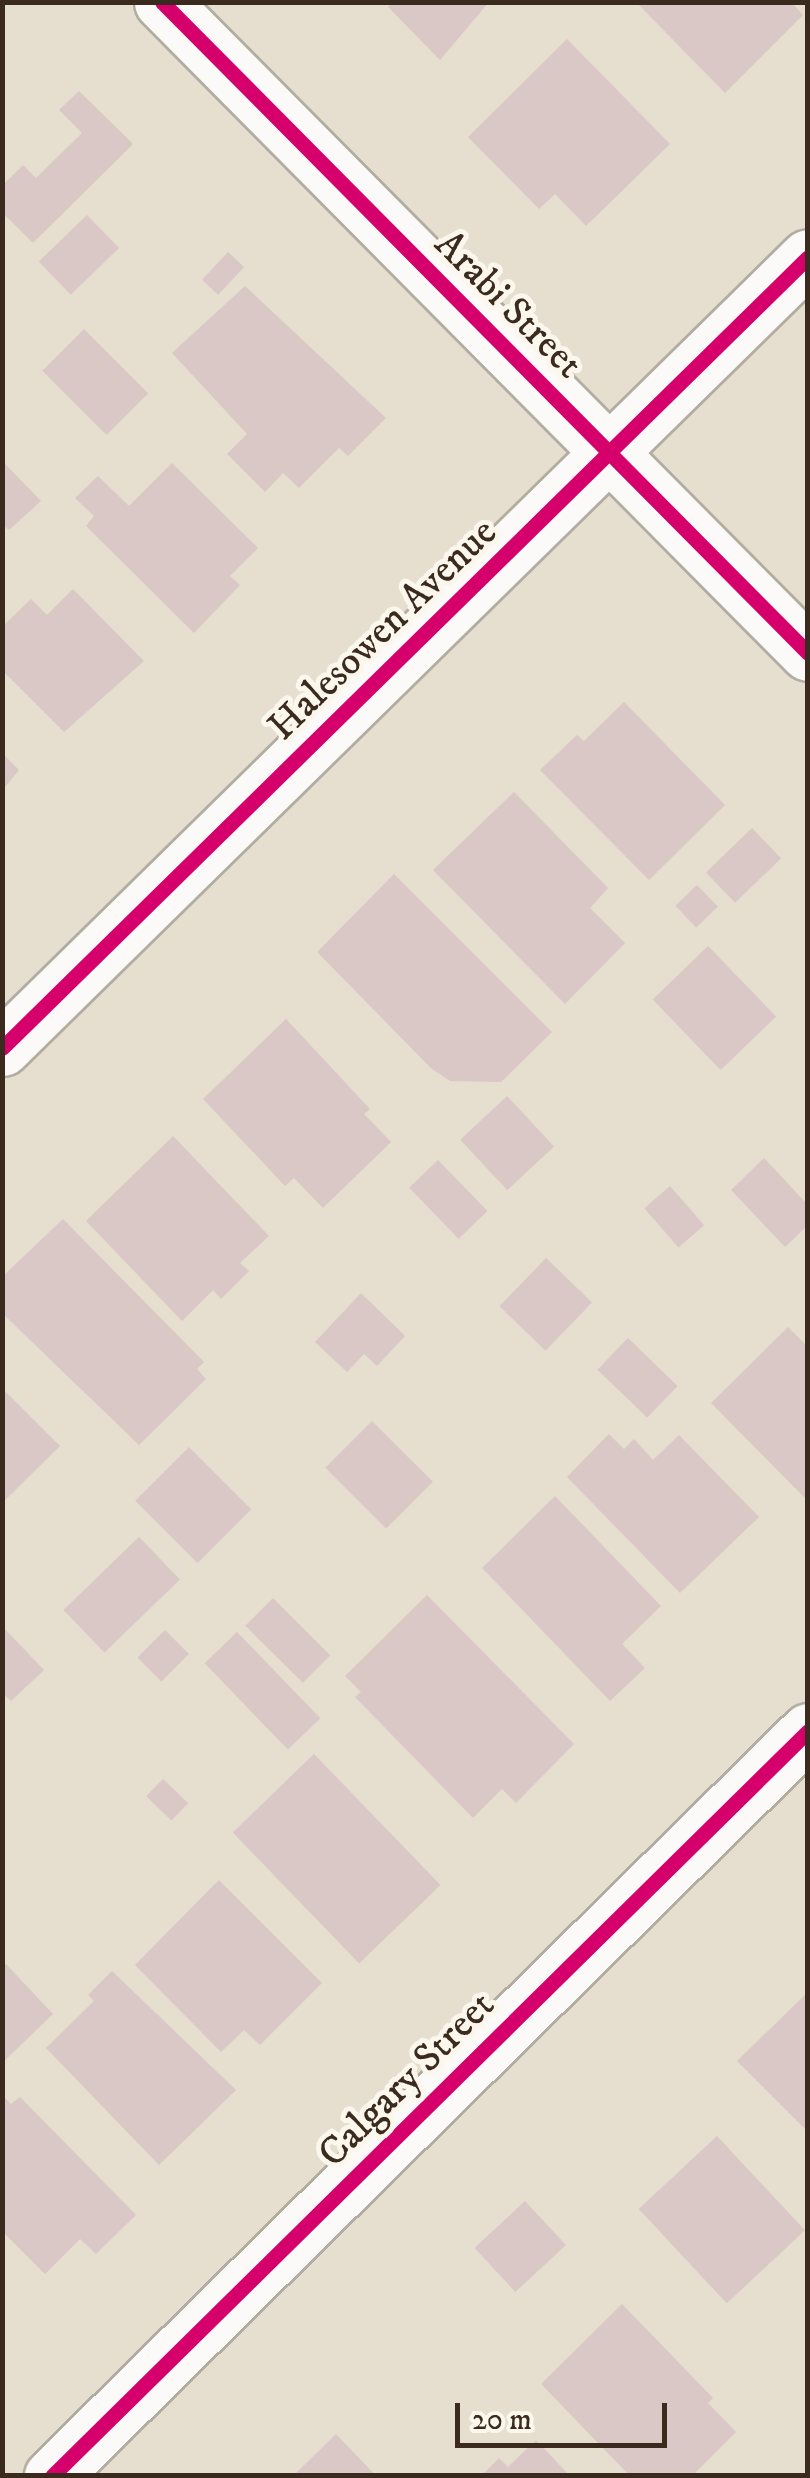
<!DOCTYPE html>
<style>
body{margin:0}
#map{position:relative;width:810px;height:2478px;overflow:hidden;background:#e6dece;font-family:"IM FELL DW Pica",serif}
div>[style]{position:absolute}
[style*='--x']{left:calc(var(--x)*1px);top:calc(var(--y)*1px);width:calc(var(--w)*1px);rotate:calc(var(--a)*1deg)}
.building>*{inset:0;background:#d9c8c5;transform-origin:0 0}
.roads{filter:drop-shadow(2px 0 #b3aca1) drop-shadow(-2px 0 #b3aca1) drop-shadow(0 2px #b3aca1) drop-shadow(0 -2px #b3aca1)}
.minor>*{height:55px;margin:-27.5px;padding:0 27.5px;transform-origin:27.5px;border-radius:27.5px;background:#fbfaf8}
.cycleway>*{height:15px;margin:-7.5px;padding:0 7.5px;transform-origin:7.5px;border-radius:7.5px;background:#d6006c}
span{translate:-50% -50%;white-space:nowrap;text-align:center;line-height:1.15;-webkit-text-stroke:10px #fbf7ec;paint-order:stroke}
.street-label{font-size:40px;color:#3b2a1e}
.frame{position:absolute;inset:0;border:5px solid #3b2a1e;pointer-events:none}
.scale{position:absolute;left:455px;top:2403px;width:212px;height:45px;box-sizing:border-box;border:5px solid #3b2a1e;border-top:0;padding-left:12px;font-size:30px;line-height:35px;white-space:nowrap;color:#3b2a1e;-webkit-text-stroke:8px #fbf7ec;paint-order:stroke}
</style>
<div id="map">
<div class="building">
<i style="clip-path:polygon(393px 2px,489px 2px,440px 60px,388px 7px)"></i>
<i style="clip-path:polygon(636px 2px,791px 2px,803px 15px,725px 93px)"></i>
<i style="clip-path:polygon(567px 39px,670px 144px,586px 226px,555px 194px,539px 209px,468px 137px)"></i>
<i style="clip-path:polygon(79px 91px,133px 144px,33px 243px,2px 212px,2px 186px,23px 165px,36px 178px,82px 133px,59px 110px)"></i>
<i style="left:87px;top:215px;width:46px;height:67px;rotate:46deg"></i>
<i style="left:228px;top:252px;width:22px;height:38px;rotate:43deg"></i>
<i style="clip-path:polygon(245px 286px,386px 418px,348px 456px,339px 448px,299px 488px,283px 473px,265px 492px,227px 454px,247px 434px,172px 353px)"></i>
<i style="left:84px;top:329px;width:91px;height:59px;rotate:45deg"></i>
<i style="clip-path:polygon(2px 461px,41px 501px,9px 530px,2px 524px)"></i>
<i style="clip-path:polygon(172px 463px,258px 548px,230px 576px,240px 585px,194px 633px,86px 526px,94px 516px,75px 498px,98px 476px,129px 506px)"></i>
<i style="clip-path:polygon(73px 589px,144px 661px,64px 732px,2px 670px,2px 627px,31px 599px,47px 615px)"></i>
<i style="clip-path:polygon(624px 702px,725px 805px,649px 880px,540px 770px,577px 735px,584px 741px)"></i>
<i style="clip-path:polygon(2px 753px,19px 770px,2px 791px)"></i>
<i style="clip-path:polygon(514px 792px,608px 888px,590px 908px,625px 943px,565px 1004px,433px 870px)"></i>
<i style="left:752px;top:828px;width:42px;height:64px;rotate:46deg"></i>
<i style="clip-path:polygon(394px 874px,552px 1032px,501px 1082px,450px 1081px,432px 1069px,317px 952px)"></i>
<i style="left:697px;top:885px;width:30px;height:30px;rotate:46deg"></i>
<i style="left:708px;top:946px;width:98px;height:77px;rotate:46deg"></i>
<i style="clip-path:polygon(286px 1019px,370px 1109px,364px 1114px,391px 1142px,323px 1208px,294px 1178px,285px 1186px,203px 1099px)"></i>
<i style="left:507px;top:1096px;width:69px;height:64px;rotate:47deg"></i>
<i style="clip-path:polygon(173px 1136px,269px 1236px,240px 1263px,249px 1271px,221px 1299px,213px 1290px,182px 1321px,86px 1221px)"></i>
<i style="clip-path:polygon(764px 1158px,808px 1205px,808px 1225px,785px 1247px,731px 1190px)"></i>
<i style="left:438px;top:1160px;width:71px;height:40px;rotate:46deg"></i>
<i style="left:670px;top:1186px;width:52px;height:34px;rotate:49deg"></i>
<i style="clip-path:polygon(63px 1219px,204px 1362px,197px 1369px,206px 1379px,139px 1445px,2px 1313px,2px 1277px)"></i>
<i style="left:546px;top:1258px;width:64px;height:67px;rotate:44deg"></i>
<i style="clip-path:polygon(361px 1293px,405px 1336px,377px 1366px,364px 1354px,347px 1372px,315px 1342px)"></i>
<i style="clip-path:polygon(788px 1327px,808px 1347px,808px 1501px,711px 1403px)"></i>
<i style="left:628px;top:1338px;width:69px;height:44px;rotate:44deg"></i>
<i style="clip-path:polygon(2px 1388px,60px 1446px,2px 1503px)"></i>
<i style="left:372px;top:1421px;width:86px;height:66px;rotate:45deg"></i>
<i style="clip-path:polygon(609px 1434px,624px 1449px,634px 1439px,653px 1460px,679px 1435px,759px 1517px,680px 1593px,567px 1477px)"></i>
<i style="left:189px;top:1447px;width:88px;height:76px;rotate:45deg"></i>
<i style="clip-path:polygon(555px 1496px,661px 1606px,622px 1644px,645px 1668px,610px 1701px,482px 1568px)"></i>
<i style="left:139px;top:1537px;width:59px;height:105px;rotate:46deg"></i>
<i style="clip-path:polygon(427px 1595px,574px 1744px,516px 1803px,502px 1789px,473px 1818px,355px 1697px,361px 1692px,345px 1676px)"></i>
<i style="left:273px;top:1598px;width:81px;height:39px;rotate:45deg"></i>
<i style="clip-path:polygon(2px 1626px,44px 1670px,11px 1701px,2px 1692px)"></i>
<i style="left:165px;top:1630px;width:34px;height:39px;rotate:45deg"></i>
<i style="left:237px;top:1632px;width:120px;height:45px;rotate:46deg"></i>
<i style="left:314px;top:1754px;width:182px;height:113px;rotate:46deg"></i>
<i style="left:163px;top:1779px;width:35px;height:24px;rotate:44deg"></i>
<i style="clip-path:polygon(219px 1880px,322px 1983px,260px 2045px,244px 2030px,221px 2052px,135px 1965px)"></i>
<i style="clip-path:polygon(6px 1964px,53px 2014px,2px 2063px,2px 1967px)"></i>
<i style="clip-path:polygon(112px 1971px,236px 2090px,159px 2165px,46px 2048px,94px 2001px,88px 1995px)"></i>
<i style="clip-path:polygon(806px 1994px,808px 1996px,808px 2132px,737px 2061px)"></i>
<i style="clip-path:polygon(2px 2095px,11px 2104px,20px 2097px,136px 2215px,96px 2254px,80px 2239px,45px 2274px,2px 2231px)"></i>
<i style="left:717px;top:2136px;width:129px;height:107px;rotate:47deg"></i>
<i style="left:525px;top:2201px;width:60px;height:69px;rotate:47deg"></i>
<i style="clip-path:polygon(622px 2304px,713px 2398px,708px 2403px,736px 2432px,692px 2476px,630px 2476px,541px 2384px)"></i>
<i style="clip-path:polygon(336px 2434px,376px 2476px,293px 2476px)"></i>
<i style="clip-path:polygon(536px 2440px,570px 2476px,481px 2476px,499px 2458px,508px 2467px)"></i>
</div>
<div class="roads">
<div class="minor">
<i style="--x:162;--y:2;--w:917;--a:45.22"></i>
<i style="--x:2;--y:1048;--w:1129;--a:-44.46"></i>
<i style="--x:52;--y:2476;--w:1061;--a:-44.58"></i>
</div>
</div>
<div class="cycleway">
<i style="--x:162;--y:2;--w:917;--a:45.22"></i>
<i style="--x:2;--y:1048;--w:1129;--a:-44.46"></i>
<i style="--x:52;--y:2476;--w:1061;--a:-44.58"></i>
</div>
<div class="street-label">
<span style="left:508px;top:305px;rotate:45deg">Arabi Street</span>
<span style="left:383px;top:630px;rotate:-44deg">Halesowen Avenue</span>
<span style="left:407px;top:2080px;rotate:-45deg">Calgary Street</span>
</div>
<div class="frame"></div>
<div class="scale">20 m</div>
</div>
